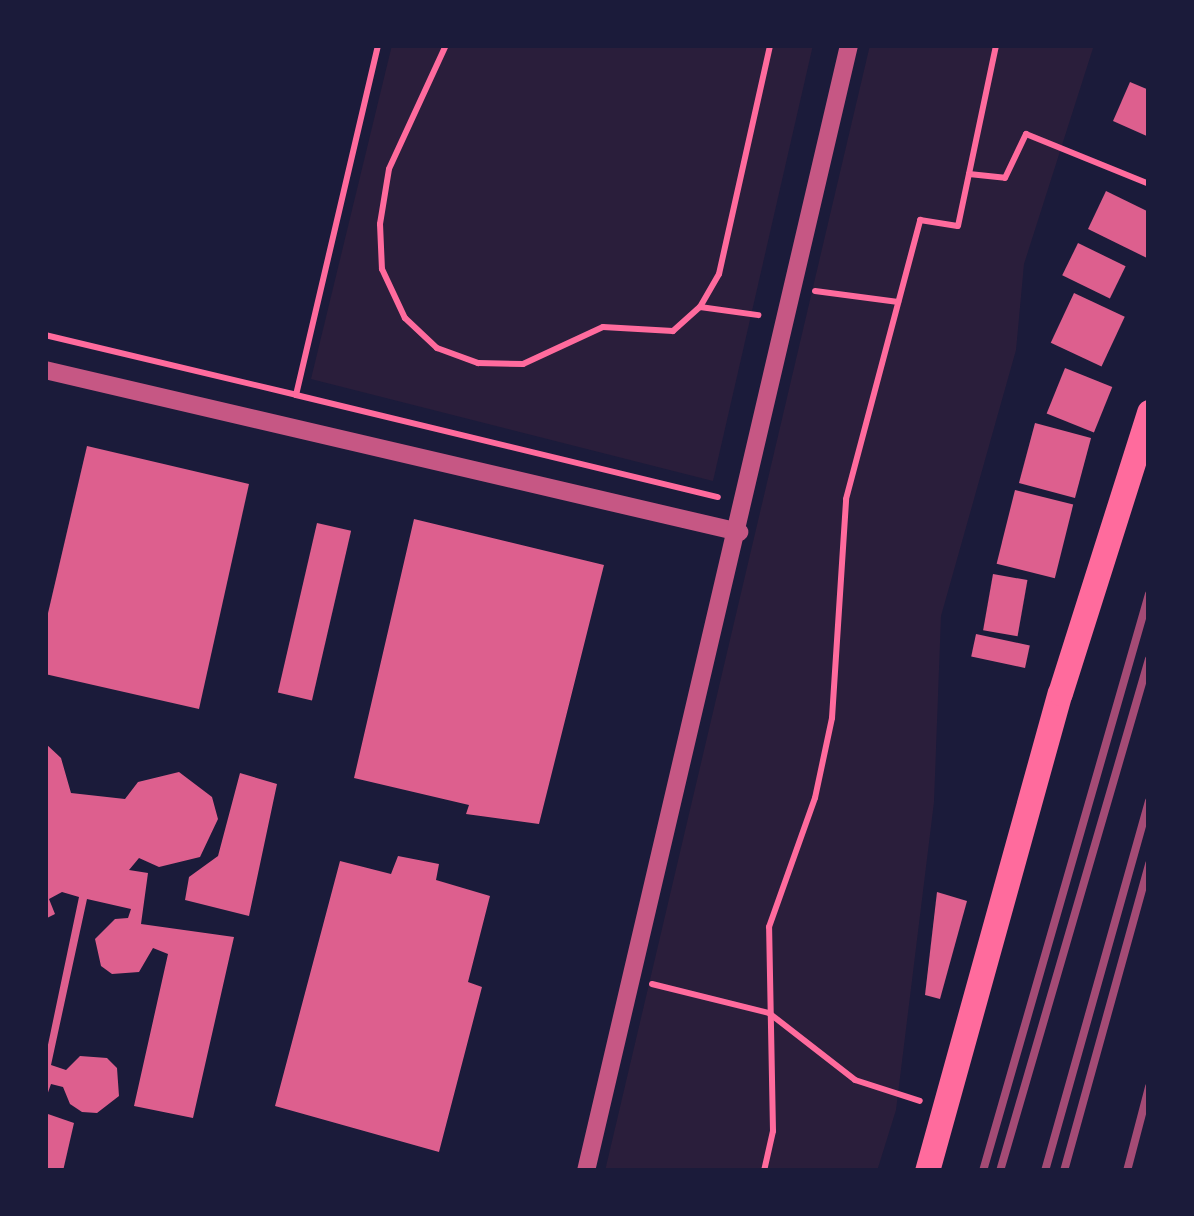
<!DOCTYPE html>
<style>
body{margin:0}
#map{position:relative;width:1194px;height:1216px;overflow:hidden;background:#1b1b3a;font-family:"Alegreya Sans",sans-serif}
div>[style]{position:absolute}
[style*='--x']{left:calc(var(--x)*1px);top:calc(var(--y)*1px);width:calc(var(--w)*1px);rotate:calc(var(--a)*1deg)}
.green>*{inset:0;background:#2a1e3b}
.building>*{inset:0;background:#dd5f8e;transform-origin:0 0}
.path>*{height:6px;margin:-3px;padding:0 3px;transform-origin:3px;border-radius:3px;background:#ff6b9d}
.tertiary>*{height:18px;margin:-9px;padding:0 9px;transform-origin:9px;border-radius:9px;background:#c65784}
.trunk>*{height:25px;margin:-12.5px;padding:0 12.5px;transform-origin:12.5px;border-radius:12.5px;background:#ff6b9d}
.rail>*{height:8px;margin:-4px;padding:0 4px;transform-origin:4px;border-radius:4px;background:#a44b75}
span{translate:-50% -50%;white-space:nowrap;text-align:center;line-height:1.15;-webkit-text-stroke:9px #1b1b3a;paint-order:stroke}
.frame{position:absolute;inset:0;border:48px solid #1b1b3a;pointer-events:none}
</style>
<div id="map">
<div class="green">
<i style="clip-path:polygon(392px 45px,813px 45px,713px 481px,311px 379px)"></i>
<i style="clip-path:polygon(870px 45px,1094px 45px,1024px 264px,1016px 350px,941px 616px,934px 802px,896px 1110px,877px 1171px,605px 1171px)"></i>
</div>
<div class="building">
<i style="clip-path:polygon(1130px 82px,1149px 90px,1149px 137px,1113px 121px)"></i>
<i style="clip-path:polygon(1106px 191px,1149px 212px,1149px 259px,1088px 229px)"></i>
<i style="left:1078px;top:243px;width:53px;height:36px;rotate:26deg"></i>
<i style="left:1074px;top:293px;width:56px;height:55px;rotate:25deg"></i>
<i style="left:1065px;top:368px;width:51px;height:49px;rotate:22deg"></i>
<i style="left:1035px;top:423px;width:58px;height:62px;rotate:15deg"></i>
<i style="clip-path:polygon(87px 446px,249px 484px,199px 709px,45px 674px,45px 626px)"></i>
<i style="left:1015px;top:490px;width:60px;height:76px;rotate:14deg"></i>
<i style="clip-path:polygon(414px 519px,604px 565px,539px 824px,466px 814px,469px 805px,354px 778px)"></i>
<i style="left:317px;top:523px;width:35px;height:174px;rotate:13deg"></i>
<i style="left:993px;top:574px;width:35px;height:57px;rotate:10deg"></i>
<i style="left:976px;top:634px;width:55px;height:23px;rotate:12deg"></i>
<i style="clip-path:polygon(45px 743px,61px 758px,71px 793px,125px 799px,138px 782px,179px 772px,212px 797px,218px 819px,200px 857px,159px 867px,139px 858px,129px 870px,148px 873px,141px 924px,234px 937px,193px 1118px,134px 1106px,168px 954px,153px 948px,139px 972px,112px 974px,101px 966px,95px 939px,115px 919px,128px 918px,131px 909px,87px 899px,51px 1065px,66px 1070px,80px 1056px,107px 1058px,117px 1068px,119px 1096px,97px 1113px,82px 1112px,70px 1104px,63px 1087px,51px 1084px,45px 1101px,45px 1059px,79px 897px,62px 892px,49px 899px,55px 914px,45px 919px)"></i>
<i style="clip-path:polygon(240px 773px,277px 784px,249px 916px,185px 900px,189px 877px,218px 856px)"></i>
<i style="clip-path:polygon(398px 856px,439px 864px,436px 880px,490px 896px,468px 982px,482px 987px,439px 1152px,275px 1106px,340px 861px,391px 874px)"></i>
<i style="clip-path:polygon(937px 892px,967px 901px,940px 999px,925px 995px)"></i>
<i style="clip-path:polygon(45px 1113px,74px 1123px,63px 1171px,45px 1171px)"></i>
</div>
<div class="path">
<i style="--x:446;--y:45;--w:136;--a:114.7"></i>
<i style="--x:389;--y:169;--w:56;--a:99.3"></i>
<i style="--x:380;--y:224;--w:45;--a:87.5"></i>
<i style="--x:382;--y:269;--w:54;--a:64.9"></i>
<i style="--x:405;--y:318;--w:44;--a:43.2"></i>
<i style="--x:437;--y:348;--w:44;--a:20.1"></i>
<i style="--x:478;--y:363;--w:45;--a:1.3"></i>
<i style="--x:523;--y:364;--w:88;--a:-24.8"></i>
<i style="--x:603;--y:327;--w:70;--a:3.3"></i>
<i style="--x:673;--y:331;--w:36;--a:-42"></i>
<i style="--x:700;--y:307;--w:38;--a:-60"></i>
<i style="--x:719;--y:274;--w:235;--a:-77.4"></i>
<i style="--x:969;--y:174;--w:36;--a:6"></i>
<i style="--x:1005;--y:178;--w:49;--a:-64.5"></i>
<i style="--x:1026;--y:134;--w:133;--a:22.1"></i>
<i style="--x:815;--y:291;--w:84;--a:7.5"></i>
<i style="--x:700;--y:307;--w:59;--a:7.9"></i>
<i style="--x:45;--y:335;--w:258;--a:13.4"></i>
<i style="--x:296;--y:395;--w:359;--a:-76.8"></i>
<i style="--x:296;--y:395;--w:434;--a:13.6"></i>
<i style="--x:652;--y:984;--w:121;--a:13.9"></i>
<i style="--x:769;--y:1013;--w:109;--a:37.9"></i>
<i style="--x:855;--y:1080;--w:68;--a:17.9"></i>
<i style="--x:764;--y:1171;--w:41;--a:-77.3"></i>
<i style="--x:773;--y:1131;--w:204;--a:-91.1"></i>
<i style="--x:769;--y:927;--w:137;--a:-70.4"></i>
<i style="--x:815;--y:798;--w:82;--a:-78"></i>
<i style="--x:832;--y:718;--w:219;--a:-86.3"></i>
<i style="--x:846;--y:499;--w:289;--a:-75.1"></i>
<i style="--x:920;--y:220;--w:38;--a:9"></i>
<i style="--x:958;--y:226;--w:185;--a:-78.1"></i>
</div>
<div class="tertiary">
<i style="--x:45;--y:370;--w:713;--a:13.14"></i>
<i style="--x:586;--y:1171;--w:1156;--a:-76.85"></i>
</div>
<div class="trunk">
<i style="--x:927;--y:1171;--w:496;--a:-74.5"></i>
<i style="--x:1060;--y:693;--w:295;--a:-72.4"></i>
</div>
<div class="rail">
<i style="--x:983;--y:1171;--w:600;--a:-73.95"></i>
<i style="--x:1000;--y:1171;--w:533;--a:-73.77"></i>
<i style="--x:1045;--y:1171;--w:384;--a:-74.3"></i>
<i style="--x:1064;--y:1171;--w:319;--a:-74.5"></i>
<i style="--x:1127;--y:1171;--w:87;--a:-75.3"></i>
</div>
<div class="frame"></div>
</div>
